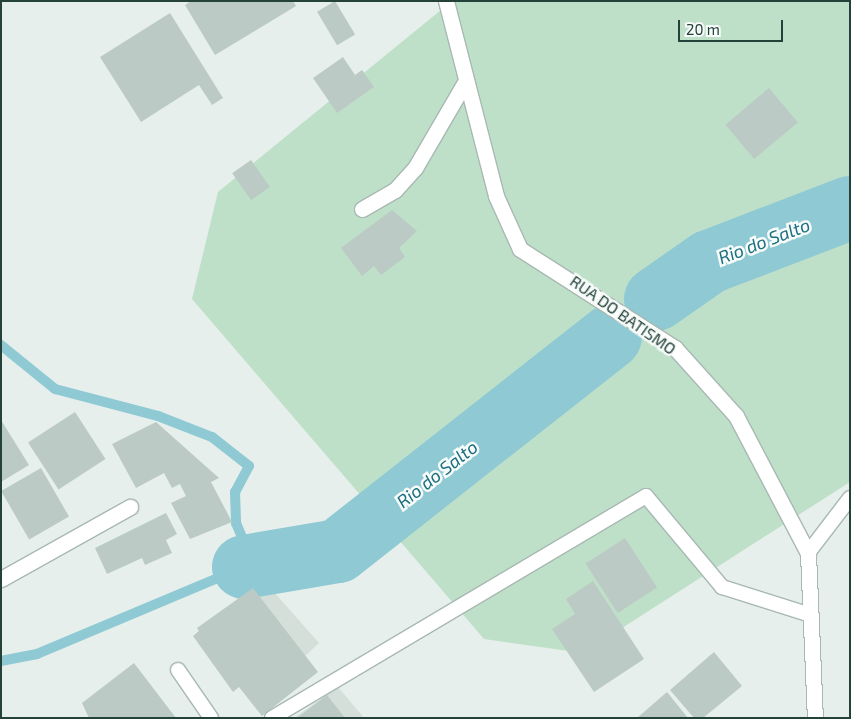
<!DOCTYPE html>
<style>
body{margin:0}
#map{position:relative;width:851px;height:719px;overflow:hidden;background:#e6efeb;font-family:"Exo 2",sans-serif}
div>[style]{position:absolute}
[style*='--x']{left:calc(var(--x)*1px);top:calc(var(--y)*1px);width:calc(var(--w)*1px);rotate:calc(var(--a)*1deg)}
.built>*{inset:0;background:#d4dfda}
.green>*{inset:0;background:#bfe0c8}
.stream>*{height:10px;margin:-5px;padding:0 5px;transform-origin:5px;border-radius:5px;background:#8ec9d4}
.river>*{height:64px;margin:-32px;padding:0 32px;transform-origin:32px;border-radius:32px;background:#8ec9d4}
.building>*{inset:0;background:#bbcac4;transform-origin:0 0}
.roads{filter:drop-shadow(1px 0 #a8b8b2) drop-shadow(-1px 0 #a8b8b2) drop-shadow(0 1px #a8b8b2) drop-shadow(0 -1px #a8b8b2)}
.service>*{height:14px;margin:-7px;padding:0 7px;transform-origin:7px;border-radius:7px;background:#fff}
.minor>*{height:15px;margin:-7.5px;padding:0 7.5px;transform-origin:7.5px;border-radius:7.5px;background:#fff}
span{translate:-50% -50%;white-space:nowrap;text-align:center;line-height:1.15;-webkit-text-stroke:5px #f7fbf9;paint-order:stroke}
.street-label{font-size:16px;color:#24423a}
.water-label{font-size:18px;color:#1c6f80;font-style:italic}
.frame{position:absolute;inset:0;border:2px solid #24423a;pointer-events:none}
.scale{position:absolute;left:678px;top:20px;width:105px;height:22px;box-sizing:border-box;border:2px solid #24423a;border-top:0;padding-left:6px;font-size:15px;line-height:18px;white-space:nowrap;color:#24423a;-webkit-text-stroke:4px #f7fbf9;paint-order:stroke}
</style>
<div id="map">
<div class="built">
<i style="clip-path:polygon(265px 582px,319px 643px,255px 703px,200px 630px)"></i>
<i style="clip-path:polygon(338px 687px,364px 718px,294px 718px)"></i>
</div>
<div class="green">
<i style="clip-path:polygon(452px 1px,850px 1px,850px 482px,583px 653px,484px 639px,192px 299px,218px 192px)"></i>
</div>
<div class="stream">
<i style="--x:1;--y:345;--w:70;--a:39.2"></i>
<i style="--x:55;--y:389;--w:106;--a:14.7"></i>
<i style="--x:158;--y:416;--w:58;--a:21.3"></i>
<i style="--x:212;--y:437;--w:47;--a:38.1"></i>
<i style="--x:249;--y:466;--w:30;--a:118"></i>
<i style="--x:235;--y:492;--w:31;--a:88"></i>
<i style="--x:236;--y:523;--w:23;--a:67"></i>
<i style="--x:245;--y:544;--w:23;--a:92"></i>
<i style="--x:244;--y:567;--w:225;--a:157.2"></i>
<i style="--x:37;--y:654;--w:37;--a:169"></i>
</div>
<div class="river">
<i style="--x:656;--y:299;--w:65;--a:-34.9"></i>
<i style="--x:709;--y:262;--w:151;--a:-21"></i>
<i style="--x:244;--y:567;--w:95;--a:-9.7"></i>
<i style="--x:338;--y:551;--w:346;--a:-38.2"></i>
</div>
<div class="building">
<i style="clip-path:polygon(191px 1px,293px 1px,296px 6px,215px 55px,185px 5px)"></i>
<i style="left:335px;top:1px;width:39px;height:21px;rotate:59deg"></i>
<i style="clip-path:polygon(170px 13px,223px 98px,212px 105px,199px 85px,141px 122px,100px 57px)"></i>
<i style="clip-path:polygon(343px 57px,355px 75px,362px 70px,374px 87px,337px 113px,313px 78px)"></i>
<i style="left:769px;top:88px;width:45px;height:57px;rotate:50deg"></i>
<i style="left:251px;top:160px;width:33px;height:23px;rotate:55deg"></i>
<i style="clip-path:polygon(392px 210px,417px 231px,399px 248px,405px 257px,381px 275px,374px 266px,362px 276px,341px 248px)"></i>
<i style="left:75px;top:412px;width:56px;height:56px;rotate:57deg"></i>
<i style="clip-path:polygon(1px 420px,29px 465px,1px 482px)"></i>
<i style="clip-path:polygon(156px 422px,219px 478px,211px 482px,232px 522px,190px 539px,171px 503px,186px 496px,180px 484px,172px 488px,164px 473px,136px 488px,112px 444px)"></i>
<i style="left:41px;top:468px;width:56px;height:46px;rotate:60deg"></i>
<i style="clip-path:polygon(166px 513px,177px 534px,166px 540px,172px 553px,145px 565px,142px 558px,107px 574px,95px 548px)"></i>
<i style="left:625px;top:538px;width:59px;height:47px;rotate:57deg"></i>
<i style="clip-path:polygon(593px 581px,644px 659px,594px 692px,552px 629px,575px 614px,566px 599px)"></i>
<i style="clip-path:polygon(253px 588px,318px 672px,262px 716px,239px 687px,233px 692px,193px 636px,199px 631px,197px 628px)"></i>
<i style="clip-path:polygon(714px 652px,742px 686px,703px 718px,694px 718px,670px 690px)"></i>
<i style="clip-path:polygon(134px 663px,176px 718px,89px 718px,82px 703px)"></i>
<i style="clip-path:polygon(667px 692px,688px 718px,637px 718px)"></i>
<i style="clip-path:polygon(327px 695px,345px 718px,297px 718px)"></i>
</div>
<div class="roads">
<div class="service">
<i style="--x:808;--y:553;--w:69;--a:-52.6"></i>
<i style="--x:178;--y:670;--w:58;--a:55.5"></i>
<i style="--x:272;--y:718;--w:435;--a:-30.7"></i>
<i style="--x:646;--y:496;--w:119;--a:50.1"></i>
<i style="--x:722;--y:587;--w:93;--a:17.5"></i>
</div>
<div class="minor">
<i style="--x:446;--y:1;--w:201;--a:75.6"></i>
<i style="--x:496;--y:196;--w:58;--a:65.6"></i>
<i style="--x:520;--y:249;--w:184;--a:32.6"></i>
<i style="--x:675;--y:348;--w:91;--a:48.1"></i>
<i style="--x:736;--y:416;--w:155;--a:62.3"></i>
<i style="--x:808;--y:553;--w:165;--a:87.6"></i>
<i style="--x:362;--y:209;--w:38;--a:-30"></i>
<i style="--x:395;--y:190;--w:30;--a:-48"></i>
<i style="--x:415;--y:168;--w:99;--a:-59.8"></i>
<i style="--x:1;--y:579;--w:148;--a:-29.2"></i>
</div>
</div>
<div class="street-label">
<span style="left:623px;top:315px;rotate:35deg">RUA DO BATISMO</span>
</div>
<div class="water-label">
<span style="left:764px;top:241px;rotate:-21deg">Rio do Salto</span>
<span style="left:437px;top:474px;rotate:-38deg">Rio do Salto</span>
</div>
<div class="frame"></div>
<div class="scale">20 m</div>
</div>
